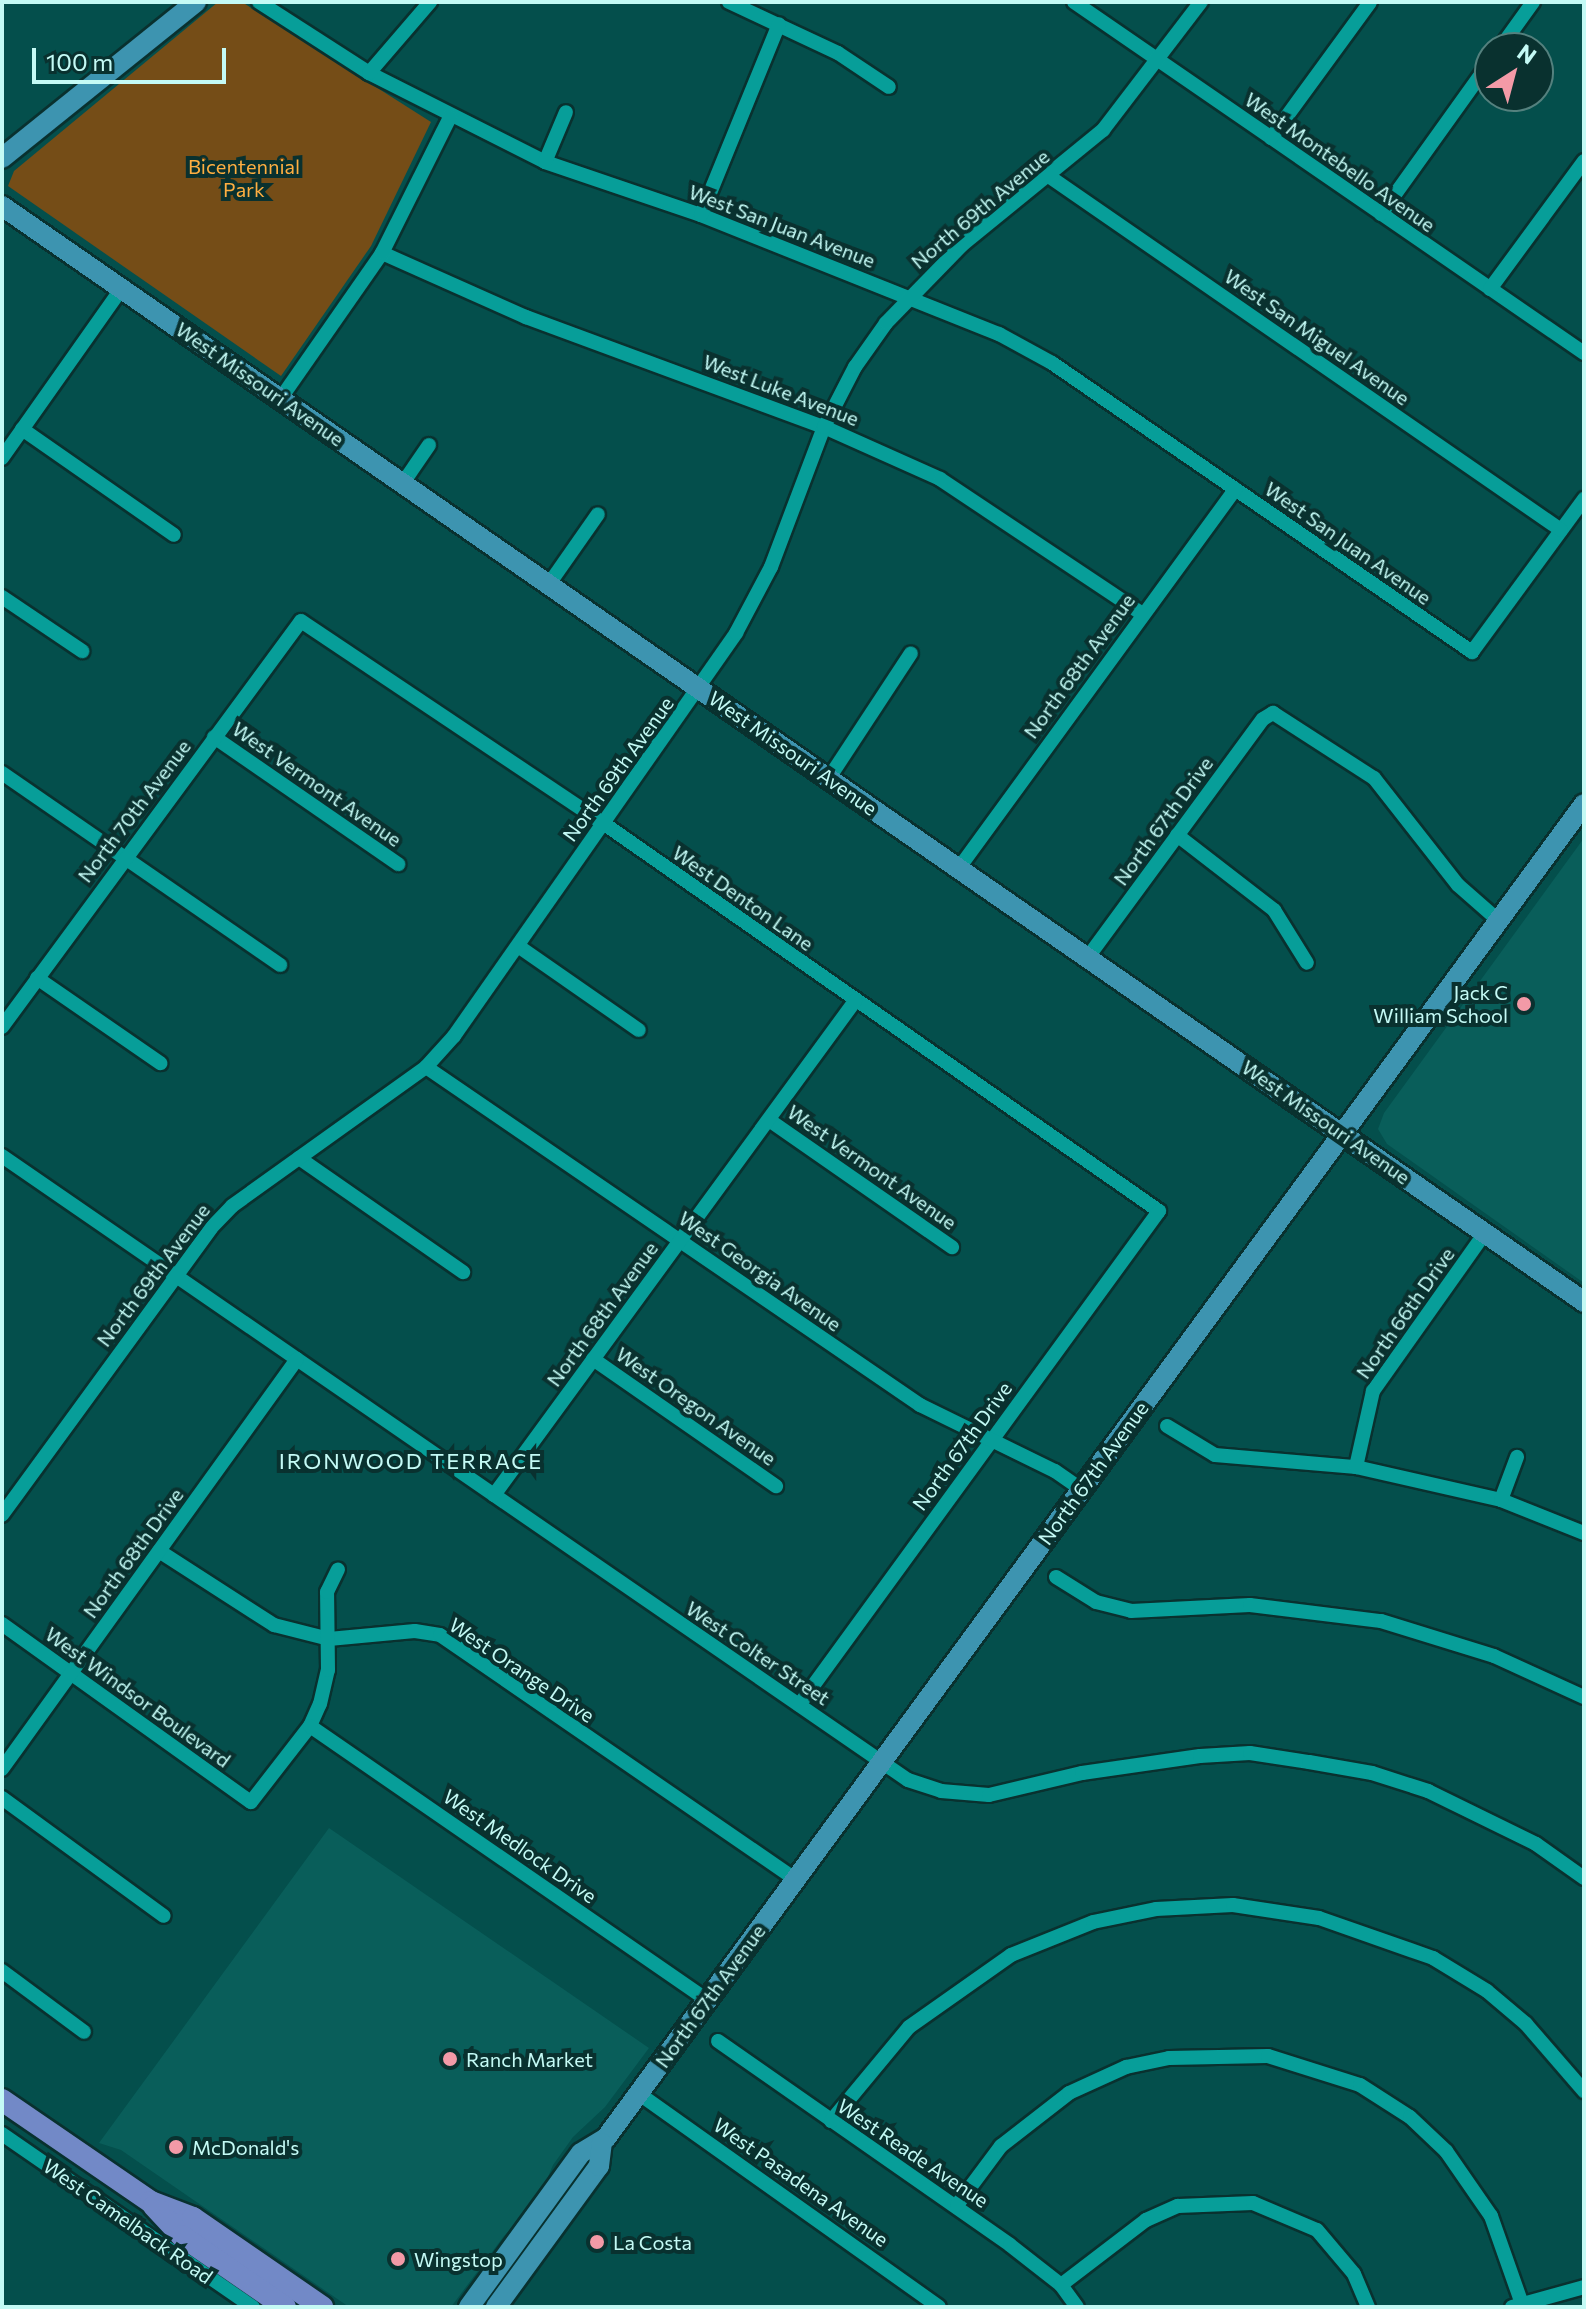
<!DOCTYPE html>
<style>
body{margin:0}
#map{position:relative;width:1586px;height:2309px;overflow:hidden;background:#044f4c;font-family:Commissioner,sans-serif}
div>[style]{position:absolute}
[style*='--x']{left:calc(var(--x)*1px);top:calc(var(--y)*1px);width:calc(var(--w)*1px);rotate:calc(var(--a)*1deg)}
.built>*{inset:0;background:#095e5a}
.green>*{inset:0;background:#754d17}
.roads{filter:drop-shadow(2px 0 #09312f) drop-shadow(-2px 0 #09312f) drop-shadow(0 2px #09312f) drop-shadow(0 -2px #09312f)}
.street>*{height:14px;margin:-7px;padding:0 7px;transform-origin:7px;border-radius:7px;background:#079e99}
.secondary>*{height:20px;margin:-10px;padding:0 10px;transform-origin:10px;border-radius:10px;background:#3d94b0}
.primary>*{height:22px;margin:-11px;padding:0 11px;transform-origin:11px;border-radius:11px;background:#7289c7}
.dots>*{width:22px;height:22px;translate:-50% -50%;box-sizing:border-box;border:4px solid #09312f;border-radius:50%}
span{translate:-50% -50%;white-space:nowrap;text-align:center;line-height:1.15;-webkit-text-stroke:8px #09312f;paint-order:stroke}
.street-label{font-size:20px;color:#c4faf5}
.park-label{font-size:20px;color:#feae41}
.poi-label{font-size:20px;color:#c4faf5}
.right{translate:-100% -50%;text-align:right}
.left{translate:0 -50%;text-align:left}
.neighbourhood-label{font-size:22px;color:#c4faf5;letter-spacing:2px}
.frame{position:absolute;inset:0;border:4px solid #c4faf5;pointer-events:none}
.north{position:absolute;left:1474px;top:32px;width:80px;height:80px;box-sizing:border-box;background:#09312f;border:2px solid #54817e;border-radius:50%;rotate:36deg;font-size:22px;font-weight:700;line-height:32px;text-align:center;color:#c4faf5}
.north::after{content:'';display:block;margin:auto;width:28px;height:36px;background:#f39aa7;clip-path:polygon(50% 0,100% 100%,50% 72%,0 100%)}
.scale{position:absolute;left:32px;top:48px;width:194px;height:36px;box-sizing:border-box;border:4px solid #c4faf5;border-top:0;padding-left:10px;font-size:24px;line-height:28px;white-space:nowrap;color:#c4faf5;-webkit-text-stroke:6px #09312f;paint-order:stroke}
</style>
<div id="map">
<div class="built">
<i style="clip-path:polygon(1584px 838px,1584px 1283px,1387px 1144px,1378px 1129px,1384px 1113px)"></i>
<i style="clip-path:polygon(329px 1828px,649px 2048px,605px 2107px,573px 2137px,553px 2165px,538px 2201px,504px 2236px,451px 2307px,349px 2307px,121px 2150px,99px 2143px)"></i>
</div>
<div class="green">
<i style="clip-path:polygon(218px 2px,242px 2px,431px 122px,371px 246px,281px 376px,8px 186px,14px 171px)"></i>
</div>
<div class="roads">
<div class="street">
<i style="--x:259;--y:2;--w:131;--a:32.8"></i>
<i style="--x:369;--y:73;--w:197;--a:26.8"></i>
<i style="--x:545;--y:162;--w:165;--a:18.8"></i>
<i style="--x:701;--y:215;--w:321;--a:21.8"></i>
<i style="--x:999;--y:334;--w:60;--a:28.7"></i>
<i style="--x:1052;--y:363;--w:510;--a:34.53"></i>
<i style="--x:1472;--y:652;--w:190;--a:-53.8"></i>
<i style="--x:729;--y:2;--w:120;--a:25.1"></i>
<i style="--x:838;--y:53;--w:61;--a:33.7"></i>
<i style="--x:1074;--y:2;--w:619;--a:34.54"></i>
<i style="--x:1500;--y:48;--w:57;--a:-54.3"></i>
<i style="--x:369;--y:73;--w:94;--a:-49.3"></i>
<i style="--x:1271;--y:138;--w:168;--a:-53.9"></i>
<i style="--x:545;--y:162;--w:54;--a:-67.2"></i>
<i style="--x:1050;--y:177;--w:621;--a:34.64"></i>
<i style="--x:1381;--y:214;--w:187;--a:-54.4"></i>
<i style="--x:701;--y:215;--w:206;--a:-67.8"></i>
<i style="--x:382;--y:253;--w:158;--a:24"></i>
<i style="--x:526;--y:317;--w:318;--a:20.3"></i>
<i style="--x:824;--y:427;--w:127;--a:24.1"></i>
<i style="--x:940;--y:479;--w:242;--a:33.7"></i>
<i style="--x:1490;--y:289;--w:159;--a:-53.7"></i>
<i style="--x:281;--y:398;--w:177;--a:-55.1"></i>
<i style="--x:382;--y:253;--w:152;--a:-63.4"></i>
<i style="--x:22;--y:429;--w:185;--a:34.9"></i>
<i style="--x:2;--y:458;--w:207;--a:-54.8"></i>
<i style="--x:403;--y:483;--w:46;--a:-55.6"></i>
<i style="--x:549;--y:584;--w:85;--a:-55"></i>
<i style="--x:2;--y:597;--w:97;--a:34"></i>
<i style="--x:214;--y:737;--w:224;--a:34.6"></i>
<i style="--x:2;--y:773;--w:338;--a:34.6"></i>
<i style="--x:829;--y:778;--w:149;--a:-56.7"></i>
<i style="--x:1177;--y:835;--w:123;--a:37.7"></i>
<i style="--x:1274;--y:910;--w:62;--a:58.1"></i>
<i style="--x:959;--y:868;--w:469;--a:-53.9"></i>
<i style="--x:518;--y:946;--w:147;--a:34.8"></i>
<i style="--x:1088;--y:957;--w:295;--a:-53.7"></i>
<i style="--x:1263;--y:719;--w:12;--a:-31"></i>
<i style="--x:1273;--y:713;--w:120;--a:32.8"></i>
<i style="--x:1374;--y:778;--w:136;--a:51.9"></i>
<i style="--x:1458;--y:885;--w:53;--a:41.2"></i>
<i style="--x:37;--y:978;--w:150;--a:34.6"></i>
<i style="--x:2;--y:1027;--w:504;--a:-53.63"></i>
<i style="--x:301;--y:621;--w:363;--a:33.8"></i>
<i style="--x:603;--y:823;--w:678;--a:34.91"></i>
<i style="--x:1159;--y:1211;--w:611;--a:126.08"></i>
<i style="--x:426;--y:1067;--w:599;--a:34.38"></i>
<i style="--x:920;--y:1405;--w:150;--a:26.1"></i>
<i style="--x:1055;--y:1471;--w:32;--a:35"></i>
<i style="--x:769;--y:1120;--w:223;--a:34.8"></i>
<i style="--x:2;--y:1156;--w:1100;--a:34.56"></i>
<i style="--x:908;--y:1780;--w:35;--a:18"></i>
<i style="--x:941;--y:1791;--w:48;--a:4.8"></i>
<i style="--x:989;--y:1795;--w:96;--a:-13.3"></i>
<i style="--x:1082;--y:1773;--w:119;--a:-8.2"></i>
<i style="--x:1200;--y:1756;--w:50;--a:-3.4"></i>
<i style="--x:1250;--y:1753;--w:60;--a:8.7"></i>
<i style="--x:1309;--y:1762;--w:64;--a:9.9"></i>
<i style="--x:1372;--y:1773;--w:59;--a:17.8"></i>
<i style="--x:1428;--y:1791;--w:120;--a:26.1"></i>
<i style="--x:1536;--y:1844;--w:59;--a:35.3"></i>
<i style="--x:299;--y:1158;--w:200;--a:34.8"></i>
<i style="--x:593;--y:1359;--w:223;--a:34.8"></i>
<i style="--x:1167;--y:1426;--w:56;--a:31.1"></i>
<i style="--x:1215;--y:1455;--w:142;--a:4.9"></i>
<i style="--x:1356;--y:1467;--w:149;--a:12.8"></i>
<i style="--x:1501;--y:1500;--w:89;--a:21.7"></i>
<i style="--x:1356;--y:1467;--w:78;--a:-77.4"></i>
<i style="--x:1373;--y:1391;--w:194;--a:-54.7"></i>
<i style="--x:494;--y:1495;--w:612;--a:-53.84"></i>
<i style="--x:1501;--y:1500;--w:46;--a:-69.6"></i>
<i style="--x:2;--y:1515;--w:355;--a:-53.9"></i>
<i style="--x:211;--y:1228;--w:30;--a:-46"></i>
<i style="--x:232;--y:1206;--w:239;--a:-35.6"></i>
<i style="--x:426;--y:1067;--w:42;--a:-47.9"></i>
<i style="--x:454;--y:1036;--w:492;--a:-55"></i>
<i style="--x:736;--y:633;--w:75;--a:-62.1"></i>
<i style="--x:771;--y:567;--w:150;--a:-69.3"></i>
<i style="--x:824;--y:427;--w:68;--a:-62.7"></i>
<i style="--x:855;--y:367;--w:54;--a:-54.8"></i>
<i style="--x:886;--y:323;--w:109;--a:-45.7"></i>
<i style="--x:962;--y:245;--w:182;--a:-39.2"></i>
<i style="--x:1103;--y:130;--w:161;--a:-52.6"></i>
<i style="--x:159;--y:1551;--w:137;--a:32.8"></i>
<i style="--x:274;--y:1625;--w:57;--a:14.3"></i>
<i style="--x:329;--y:1639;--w:86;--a:-5.3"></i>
<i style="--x:415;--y:1631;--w:25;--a:9"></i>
<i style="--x:440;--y:1635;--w:432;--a:34.5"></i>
<i style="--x:1056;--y:1577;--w:47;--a:32"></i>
<i style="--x:1096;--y:1602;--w:36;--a:14"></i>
<i style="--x:1131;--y:1611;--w:119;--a:-2.9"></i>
<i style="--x:1250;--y:1605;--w:132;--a:7"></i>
<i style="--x:1381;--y:1621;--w:118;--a:17.2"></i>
<i style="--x:1494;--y:1656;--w:99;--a:24.5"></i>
<i style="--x:2;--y:1624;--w:306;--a:35.6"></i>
<i style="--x:251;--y:1802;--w:96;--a:-52.2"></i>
<i style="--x:310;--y:1726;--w:24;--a:-66"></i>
<i style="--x:320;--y:1704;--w:35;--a:-77"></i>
<i style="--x:328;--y:1670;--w:78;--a:-90.7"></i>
<i style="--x:327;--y:1592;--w:25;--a:-64"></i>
<i style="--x:310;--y:1726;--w:482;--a:34.6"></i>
<i style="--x:2;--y:1769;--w:505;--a:-54.26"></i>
<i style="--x:2;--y:1798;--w:200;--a:36.1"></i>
<i style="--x:2;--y:1971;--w:102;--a:36.6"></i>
<i style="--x:718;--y:2041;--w:356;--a:34.9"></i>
<i style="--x:1010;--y:2245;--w:65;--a:38.1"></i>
<i style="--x:1061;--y:2285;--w:27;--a:54"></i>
<i style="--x:638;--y:2093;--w:369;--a:35.4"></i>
<i style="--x:831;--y:2121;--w:122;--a:-50.3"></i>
<i style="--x:909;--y:2027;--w:125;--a:-35.2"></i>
<i style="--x:1011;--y:1955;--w:88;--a:-21.9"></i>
<i style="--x:1093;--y:1922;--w:64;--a:-11.7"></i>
<i style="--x:1156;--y:1909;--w:77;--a:-3"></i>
<i style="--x:1233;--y:1905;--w:87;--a:8.6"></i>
<i style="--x:1319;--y:1918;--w:121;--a:19.3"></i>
<i style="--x:1433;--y:1958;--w:63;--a:31.4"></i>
<i style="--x:1487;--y:1991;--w:51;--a:40.2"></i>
<i style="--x:1526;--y:2024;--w:89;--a:49.1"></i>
<i style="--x:2;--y:2134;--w:305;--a:34.6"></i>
<i style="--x:957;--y:2205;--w:74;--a:-53.3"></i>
<i style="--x:1001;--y:2146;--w:86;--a:-37.9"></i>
<i style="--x:1069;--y:2093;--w:63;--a:-24.5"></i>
<i style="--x:1126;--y:2067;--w:44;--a:-11.8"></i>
<i style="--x:1169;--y:2058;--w:99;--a:-1.2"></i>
<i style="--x:1268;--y:2056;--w:96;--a:17.5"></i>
<i style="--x:1360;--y:2085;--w:59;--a:32.6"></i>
<i style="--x:1410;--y:2117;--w:50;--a:43.4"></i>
<i style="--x:1446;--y:2151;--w:79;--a:55.3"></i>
<i style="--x:1491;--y:2216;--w:96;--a:70.6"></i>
<i style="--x:1061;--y:2285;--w:107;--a:-37.4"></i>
<i style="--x:1146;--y:2220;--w:35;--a:-24"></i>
<i style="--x:1178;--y:2206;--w:75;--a:-2.3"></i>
<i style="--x:1253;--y:2203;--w:69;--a:22.9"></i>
<i style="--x:1317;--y:2230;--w:57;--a:49.9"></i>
<i style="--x:1354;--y:2274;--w:36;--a:67"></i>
<i style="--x:1512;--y:2307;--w:75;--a:-15.5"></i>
</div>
<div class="secondary">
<i style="--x:2;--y:158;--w:249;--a:-38.8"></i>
<i style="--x:2;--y:206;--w:1925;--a:34.71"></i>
<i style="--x:469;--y:2307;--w:190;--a:-54"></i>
<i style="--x:581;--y:2153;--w:29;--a:-31"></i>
<i style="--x:606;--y:2138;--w:1654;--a:-53.75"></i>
<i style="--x:496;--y:2307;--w:175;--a:-53.9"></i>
<i style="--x:599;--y:2166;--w:23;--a:-83"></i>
</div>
<div class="primary">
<i style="--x:2;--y:2100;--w:181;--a:34.4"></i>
<i style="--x:151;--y:2202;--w:45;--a:20.9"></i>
<i style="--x:193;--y:2218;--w:157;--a:34.6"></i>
<i style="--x:154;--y:2206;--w:41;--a:47"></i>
<i style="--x:182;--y:2236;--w:125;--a:34.6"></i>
</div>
</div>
<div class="dots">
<i style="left:1524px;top:1004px;background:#f39aa7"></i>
<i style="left:450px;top:2059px;background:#f39aa7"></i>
<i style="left:176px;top:2147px;background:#f39aa7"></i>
<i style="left:597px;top:2242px;background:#f39aa7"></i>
<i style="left:398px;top:2259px;background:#f39aa7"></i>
</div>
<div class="street-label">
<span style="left:1340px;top:162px;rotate:35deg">West Montebello Avenue</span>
<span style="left:980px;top:209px;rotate:-40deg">North 69th Avenue</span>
<span style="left:782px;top:226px;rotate:21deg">West San Juan Avenue</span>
<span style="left:1317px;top:337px;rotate:35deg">West San Miguel Avenue</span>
<span style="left:260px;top:384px;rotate:35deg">West Missouri Avenue</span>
<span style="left:781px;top:390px;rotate:21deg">West Luke Avenue</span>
<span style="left:1348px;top:543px;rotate:35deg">West San Juan Avenue</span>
<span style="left:1079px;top:666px;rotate:-54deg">North 68th Avenue</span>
<span style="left:793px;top:753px;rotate:35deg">West Missouri Avenue</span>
<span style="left:618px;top:769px;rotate:-54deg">North 69th Avenue</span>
<span style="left:317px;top:784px;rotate:35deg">West Vermont Avenue</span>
<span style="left:134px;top:811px;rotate:-53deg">North 70th Avenue</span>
<span style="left:1163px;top:821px;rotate:-54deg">North 67th Drive</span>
<span style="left:743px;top:898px;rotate:35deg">West Denton Lane</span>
<span style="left:1326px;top:1122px;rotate:35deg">West Missouri Avenue</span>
<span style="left:872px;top:1167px;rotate:35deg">West Vermont Avenue</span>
<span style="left:760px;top:1271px;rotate:35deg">West Georgia Avenue</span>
<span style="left:153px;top:1275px;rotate:-53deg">North 69th Avenue</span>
<span style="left:1405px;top:1313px;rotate:-55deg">North 66th Drive</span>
<span style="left:602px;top:1314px;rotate:-54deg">North 68th Avenue</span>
<span style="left:696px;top:1406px;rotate:35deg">West Oregon Avenue</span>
<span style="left:962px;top:1446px;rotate:-54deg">North 67th Drive</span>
<span style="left:1093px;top:1473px;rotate:-54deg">North 67th Avenue</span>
<span style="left:133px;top:1553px;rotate:-54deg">North 68th Drive</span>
<span style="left:758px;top:1653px;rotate:34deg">West Colter Street</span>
<span style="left:522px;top:1670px;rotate:34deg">West Orange Drive</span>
<span style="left:138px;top:1697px;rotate:36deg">West Windsor Boulevard</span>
<span style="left:520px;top:1846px;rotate:35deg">West Medlock Drive</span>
<span style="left:710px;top:1996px;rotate:-54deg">North 67th Avenue</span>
<span style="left:913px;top:2153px;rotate:34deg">West Reade Avenue</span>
<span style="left:801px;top:2182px;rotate:35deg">West Pasadena Avenue</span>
<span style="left:128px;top:2221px;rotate:35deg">West Camelback Road</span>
</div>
<div class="park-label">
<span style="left:244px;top:178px">Bicentennial<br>Park</span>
</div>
<div class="poi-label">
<span class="right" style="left:1508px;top:1004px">Jack C<br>William School</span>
<span class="left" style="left:466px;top:2059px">Ranch Market</span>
<span class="left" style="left:192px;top:2147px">McDonald's</span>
<span class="left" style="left:613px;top:2242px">La Costa</span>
<span class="left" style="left:414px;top:2259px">Wingstop</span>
</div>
<div class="neighbourhood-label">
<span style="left:411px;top:1461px">IRONWOOD TERRACE</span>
</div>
<div class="frame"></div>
<div class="north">N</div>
<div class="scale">100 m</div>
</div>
